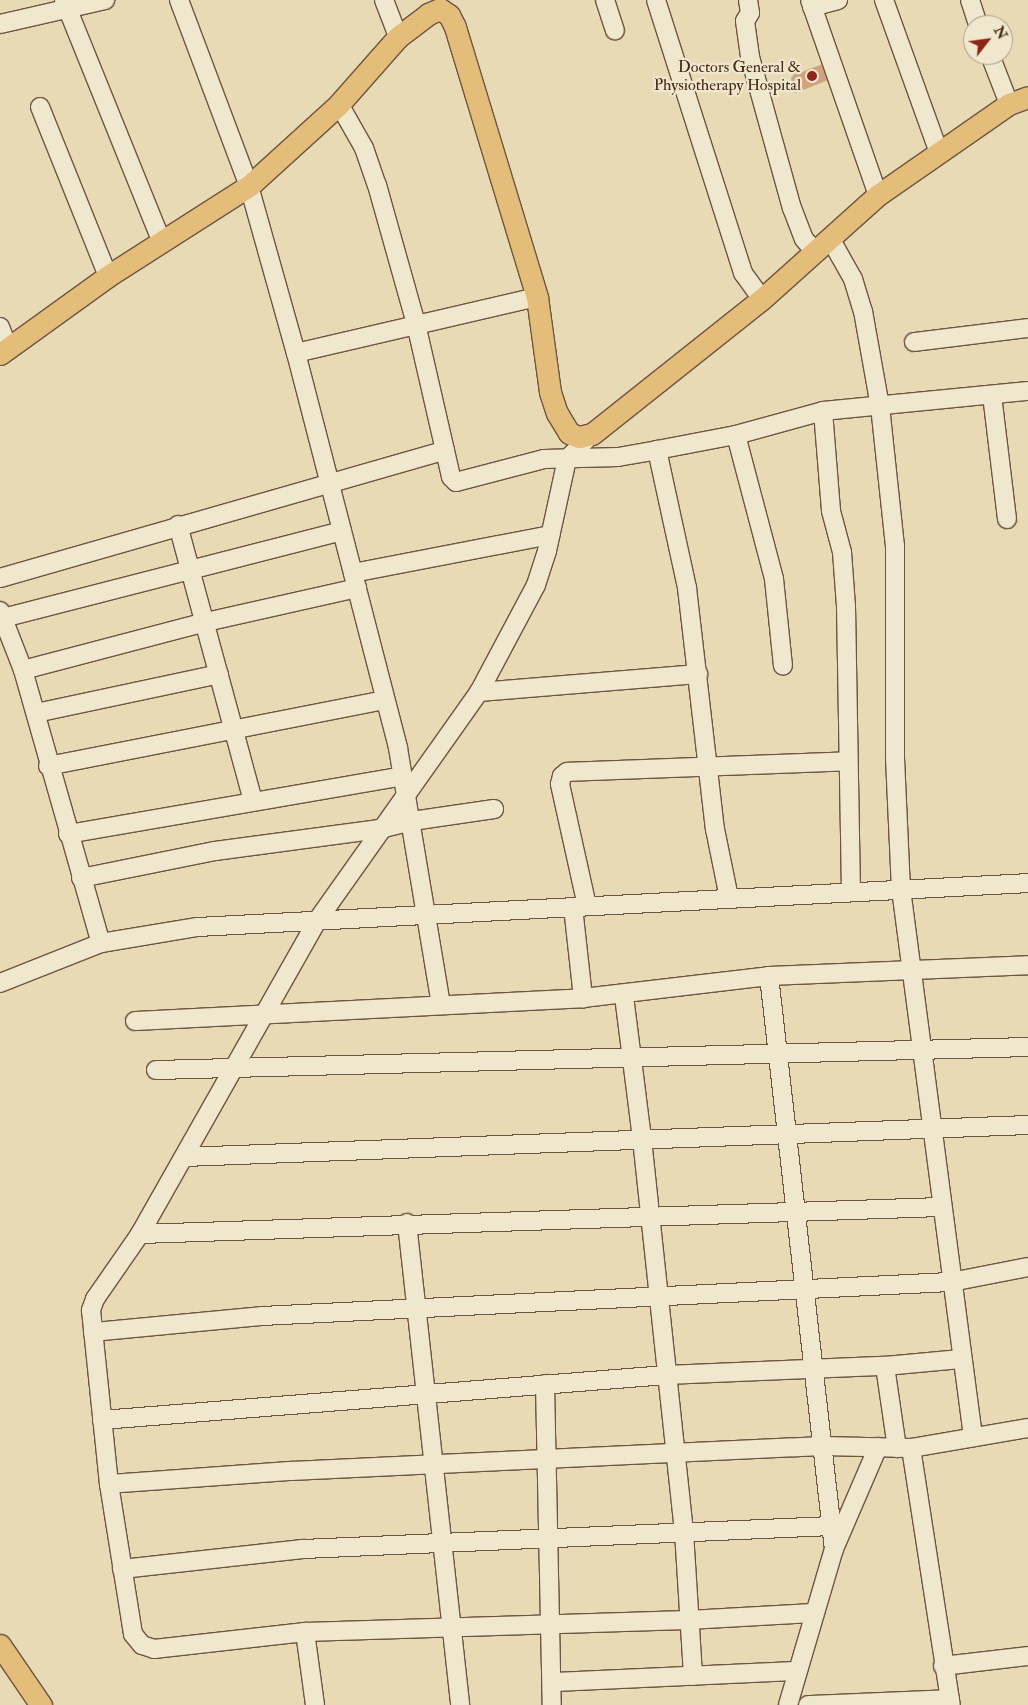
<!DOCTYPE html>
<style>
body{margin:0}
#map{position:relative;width:1028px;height:1705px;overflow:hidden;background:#e7dab4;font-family:"IM FELL Double Pica",serif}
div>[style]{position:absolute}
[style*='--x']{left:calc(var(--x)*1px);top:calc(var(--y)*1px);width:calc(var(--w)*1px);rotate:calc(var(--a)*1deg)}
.shadow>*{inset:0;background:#0003}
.building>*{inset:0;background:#d2a27f;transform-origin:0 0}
.roads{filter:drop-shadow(1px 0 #6e5540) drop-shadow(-1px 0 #6e5540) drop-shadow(0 1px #6e5540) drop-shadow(0 -1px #6e5540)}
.minor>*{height:18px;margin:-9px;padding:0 9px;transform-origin:9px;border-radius:9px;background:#efe7ce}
.major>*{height:21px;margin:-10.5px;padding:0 10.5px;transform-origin:10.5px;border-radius:10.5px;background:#e4bd7a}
.dots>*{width:14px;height:14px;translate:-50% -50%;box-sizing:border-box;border:2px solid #efe7ce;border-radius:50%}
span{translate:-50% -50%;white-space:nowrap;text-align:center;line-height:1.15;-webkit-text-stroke:4.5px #efe7ce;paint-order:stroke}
.poi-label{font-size:16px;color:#462919}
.right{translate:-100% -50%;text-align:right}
.north{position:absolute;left:963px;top:15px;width:50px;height:50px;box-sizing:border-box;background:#efe7ce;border:1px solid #ab9b86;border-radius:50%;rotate:60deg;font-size:14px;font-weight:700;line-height:20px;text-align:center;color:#462919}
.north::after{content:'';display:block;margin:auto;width:18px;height:22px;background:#8f2418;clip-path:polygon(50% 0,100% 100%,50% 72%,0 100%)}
</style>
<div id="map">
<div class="shadow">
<i style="clip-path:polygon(795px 73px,832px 78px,795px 93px,791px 78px)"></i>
</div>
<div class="building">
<i style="left:828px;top:62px;width:17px;height:35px;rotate:69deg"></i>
</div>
<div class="roads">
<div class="minor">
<i style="--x:64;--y:0;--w:259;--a:68"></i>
<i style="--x:179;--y:0;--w:199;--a:69.4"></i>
<i style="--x:249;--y:186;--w:173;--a:74.3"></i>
<i style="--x:296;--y:353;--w:408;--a:75.5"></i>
<i style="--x:398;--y:748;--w:260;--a:80.5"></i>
<i style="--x:384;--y:0;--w:40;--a:69"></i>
<i style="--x:605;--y:0;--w:32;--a:72"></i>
<i style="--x:656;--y:0;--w:287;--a:72.3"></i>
<i style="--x:743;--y:273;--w:32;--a:54"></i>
<i style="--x:748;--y:0;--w:13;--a:81"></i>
<i style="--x:750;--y:13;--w:9;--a:122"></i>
<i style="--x:745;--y:21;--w:36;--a:82"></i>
<i style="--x:750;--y:57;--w:157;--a:74.5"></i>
<i style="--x:792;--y:208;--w:33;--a:69"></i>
<i style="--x:804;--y:239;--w:18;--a:49"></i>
<i style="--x:810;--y:0;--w:207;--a:70.8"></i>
<i style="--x:884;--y:0;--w:163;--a:70.2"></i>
<i style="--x:970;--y:0;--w:26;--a:72"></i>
<i style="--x:812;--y:7;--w:27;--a:-15"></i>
<i style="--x:0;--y:24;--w:108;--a:-12.9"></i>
<i style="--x:990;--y:55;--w:53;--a:68.8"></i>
<i style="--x:339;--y:104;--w:51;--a:60.4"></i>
<i style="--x:364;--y:148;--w:39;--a:71"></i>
<i style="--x:377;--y:185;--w:144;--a:74.3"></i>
<i style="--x:416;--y:324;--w:157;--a:77.1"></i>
<i style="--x:451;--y:477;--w:7;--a:45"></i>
<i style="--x:456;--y:482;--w:91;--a:-14.6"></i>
<i style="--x:544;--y:459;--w:74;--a:-1.5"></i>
<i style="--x:618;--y:457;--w:40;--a:-10"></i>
<i style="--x:657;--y:450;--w:80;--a:-10.8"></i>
<i style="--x:736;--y:435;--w:90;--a:-15.4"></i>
<i style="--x:823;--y:411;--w:206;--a:-5.6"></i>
<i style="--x:40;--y:107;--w:182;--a:68.1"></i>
<i style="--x:831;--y:240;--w:45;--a:60.6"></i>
<i style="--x:853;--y:279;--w:34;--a:73"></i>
<i style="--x:863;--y:311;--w:97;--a:79.9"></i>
<i style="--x:880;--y:406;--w:141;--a:83.9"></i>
<i style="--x:895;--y:546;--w:212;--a:90"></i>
<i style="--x:895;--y:758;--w:131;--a:87.4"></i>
<i style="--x:901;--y:889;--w:553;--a:82.51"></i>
<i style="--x:0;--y:327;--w:22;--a:69"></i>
<i style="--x:914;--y:342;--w:115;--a:-7"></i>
<i style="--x:296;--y:353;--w:247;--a:-13.1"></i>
<i style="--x:992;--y:395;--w:125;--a:83.1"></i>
<i style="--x:823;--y:411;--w:100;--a:85.4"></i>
<i style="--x:831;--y:511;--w:42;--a:75"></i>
<i style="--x:842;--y:552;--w:54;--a:85.8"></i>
<i style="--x:846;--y:606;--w:284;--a:89"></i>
<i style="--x:592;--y:434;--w:35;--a:135"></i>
<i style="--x:567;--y:459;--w:94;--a:102.3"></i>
<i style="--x:547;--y:551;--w:36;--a:108"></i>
<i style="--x:536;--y:585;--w:121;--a:118"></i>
<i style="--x:479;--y:692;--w:281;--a:125.3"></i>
<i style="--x:317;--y:921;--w:360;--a:119.5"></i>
<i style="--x:140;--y:1234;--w:79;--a:124.7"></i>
<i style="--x:95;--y:1299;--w:12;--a:110"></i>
<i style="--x:91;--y:1310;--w:175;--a:84.1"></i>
<i style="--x:109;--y:1484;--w:152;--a:80.9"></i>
<i style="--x:133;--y:1634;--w:14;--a:51"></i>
<i style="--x:142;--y:1645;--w:13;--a:18"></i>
<i style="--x:154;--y:1649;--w:152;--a:-6.4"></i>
<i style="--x:305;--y:1632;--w:383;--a:-1.8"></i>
<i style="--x:688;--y:1620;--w:125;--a:-3.2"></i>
<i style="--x:736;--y:435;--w:149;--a:75.2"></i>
<i style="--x:774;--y:579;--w:87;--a:84.1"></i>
<i style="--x:657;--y:450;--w:141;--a:77.7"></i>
<i style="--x:687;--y:588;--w:243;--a:83.4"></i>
<i style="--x:715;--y:829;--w:70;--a:78.5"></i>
<i style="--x:178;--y:525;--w:286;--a:74.8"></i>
<i style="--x:353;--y:573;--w:201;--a:-10.9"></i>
<i style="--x:0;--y:578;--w:463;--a:-16"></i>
<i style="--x:0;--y:611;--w:63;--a:68.7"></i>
<i style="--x:23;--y:670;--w:284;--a:74.1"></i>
<i style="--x:101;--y:943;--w:98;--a:-9.4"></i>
<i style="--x:198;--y:927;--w:831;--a:-3.03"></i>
<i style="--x:3;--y:618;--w:350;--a:-14.4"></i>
<i style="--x:23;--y:670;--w:189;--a:-14.7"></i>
<i style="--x:206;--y:622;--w:155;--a:-12.7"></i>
<i style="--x:479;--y:692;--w:220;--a:-4.7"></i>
<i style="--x:36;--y:713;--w:187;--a:-12"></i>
<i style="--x:48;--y:766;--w:343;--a:-11.1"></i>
<i style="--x:68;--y:834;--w:340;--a:-9.8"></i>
<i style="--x:81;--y:878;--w:137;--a:-11.4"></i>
<i style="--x:215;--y:851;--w:166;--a:-7.6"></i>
<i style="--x:380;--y:829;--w:33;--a:-14"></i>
<i style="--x:412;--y:821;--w:83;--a:-8.3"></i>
<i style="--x:587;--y:906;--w:125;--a:-102.5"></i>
<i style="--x:560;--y:784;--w:8;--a:-76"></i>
<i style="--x:562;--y:776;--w:6;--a:-39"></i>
<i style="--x:567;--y:772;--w:280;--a:-2.2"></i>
<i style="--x:573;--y:907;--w:92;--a:83.7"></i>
<i style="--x:769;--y:976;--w:577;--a:83.53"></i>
<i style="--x:0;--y:983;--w:109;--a:-21.6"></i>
<i style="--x:624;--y:996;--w:144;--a:82.8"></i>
<i style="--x:642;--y:1139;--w:395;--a:83.9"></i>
<i style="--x:684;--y:1532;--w:144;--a:86.4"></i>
<i style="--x:135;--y:1021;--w:449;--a:-2.9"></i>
<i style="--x:583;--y:998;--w:187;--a:-6.7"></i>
<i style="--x:769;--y:976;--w:259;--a:-2.4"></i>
<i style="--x:156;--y:1070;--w:872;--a:-1.51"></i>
<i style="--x:184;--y:1157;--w:845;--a:-2.17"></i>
<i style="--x:407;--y:1223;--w:485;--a:83.7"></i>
<i style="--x:140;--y:1234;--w:801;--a:-1.93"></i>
<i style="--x:93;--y:1332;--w:170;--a:-5.4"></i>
<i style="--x:262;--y:1316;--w:690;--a:-2.83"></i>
<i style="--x:951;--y:1282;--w:78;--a:-11"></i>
<i style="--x:885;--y:1366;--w:83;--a:81.7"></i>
<i style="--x:545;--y:1384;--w:321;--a:88.8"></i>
<i style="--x:102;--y:1420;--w:566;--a:-4.56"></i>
<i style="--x:666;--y:1375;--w:219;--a:-2.4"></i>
<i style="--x:885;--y:1366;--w:76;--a:-5.3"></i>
<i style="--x:911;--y:1448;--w:260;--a:81.2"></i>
<i style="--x:109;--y:1484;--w:182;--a:-4.1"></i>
<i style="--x:291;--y:1471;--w:532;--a:-2.7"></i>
<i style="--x:822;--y:1446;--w:89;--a:1.3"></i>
<i style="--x:911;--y:1448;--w:119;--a:-9.7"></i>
<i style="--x:122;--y:1569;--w:182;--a:-6.3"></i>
<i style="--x:303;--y:1549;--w:529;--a:-2.49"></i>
<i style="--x:305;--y:1632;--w:74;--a:82.2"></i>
<i style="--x:943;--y:1666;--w:86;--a:-6.7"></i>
<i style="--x:553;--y:1682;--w:244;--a:-2.6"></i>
<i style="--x:788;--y:1705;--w:163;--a:-73.6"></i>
<i style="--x:834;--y:1549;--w:111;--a:-66.7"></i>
<i style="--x:808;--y:1705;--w:142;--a:-2.4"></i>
</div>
<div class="major">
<i style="--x:0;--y:354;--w:133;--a:-35.8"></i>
<i style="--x:108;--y:276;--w:167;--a:-32.6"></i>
<i style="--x:249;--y:186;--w:122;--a:-42.3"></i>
<i style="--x:339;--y:104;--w:89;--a:-48.6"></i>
<i style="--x:398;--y:37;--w:38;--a:-37"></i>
<i style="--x:428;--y:14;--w:13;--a:-23"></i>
<i style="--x:440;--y:9;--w:11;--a:34"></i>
<i style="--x:449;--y:15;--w:13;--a:63"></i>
<i style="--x:455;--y:27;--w:282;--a:73.1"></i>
<i style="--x:537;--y:297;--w:96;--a:82.2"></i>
<i style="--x:550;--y:392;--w:22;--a:72"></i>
<i style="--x:557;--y:413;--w:23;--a:59"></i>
<i style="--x:569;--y:433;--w:11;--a:22"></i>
<i style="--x:579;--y:437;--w:13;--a:-13"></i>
<i style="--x:592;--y:434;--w:217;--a:-38.5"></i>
<i style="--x:762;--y:299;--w:156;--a:-41.9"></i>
<i style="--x:878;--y:195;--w:160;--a:-34.8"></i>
<i style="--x:1009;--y:104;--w:20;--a:-20"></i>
<i style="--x:0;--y:1645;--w:73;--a:55.7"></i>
</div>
</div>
<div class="dots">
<i style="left:812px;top:76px;background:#8f2418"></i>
</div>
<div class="poi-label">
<span class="right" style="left:801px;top:76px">Doctors General &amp;<br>Physiotherapy Hospital</span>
</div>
<div class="north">N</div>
</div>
